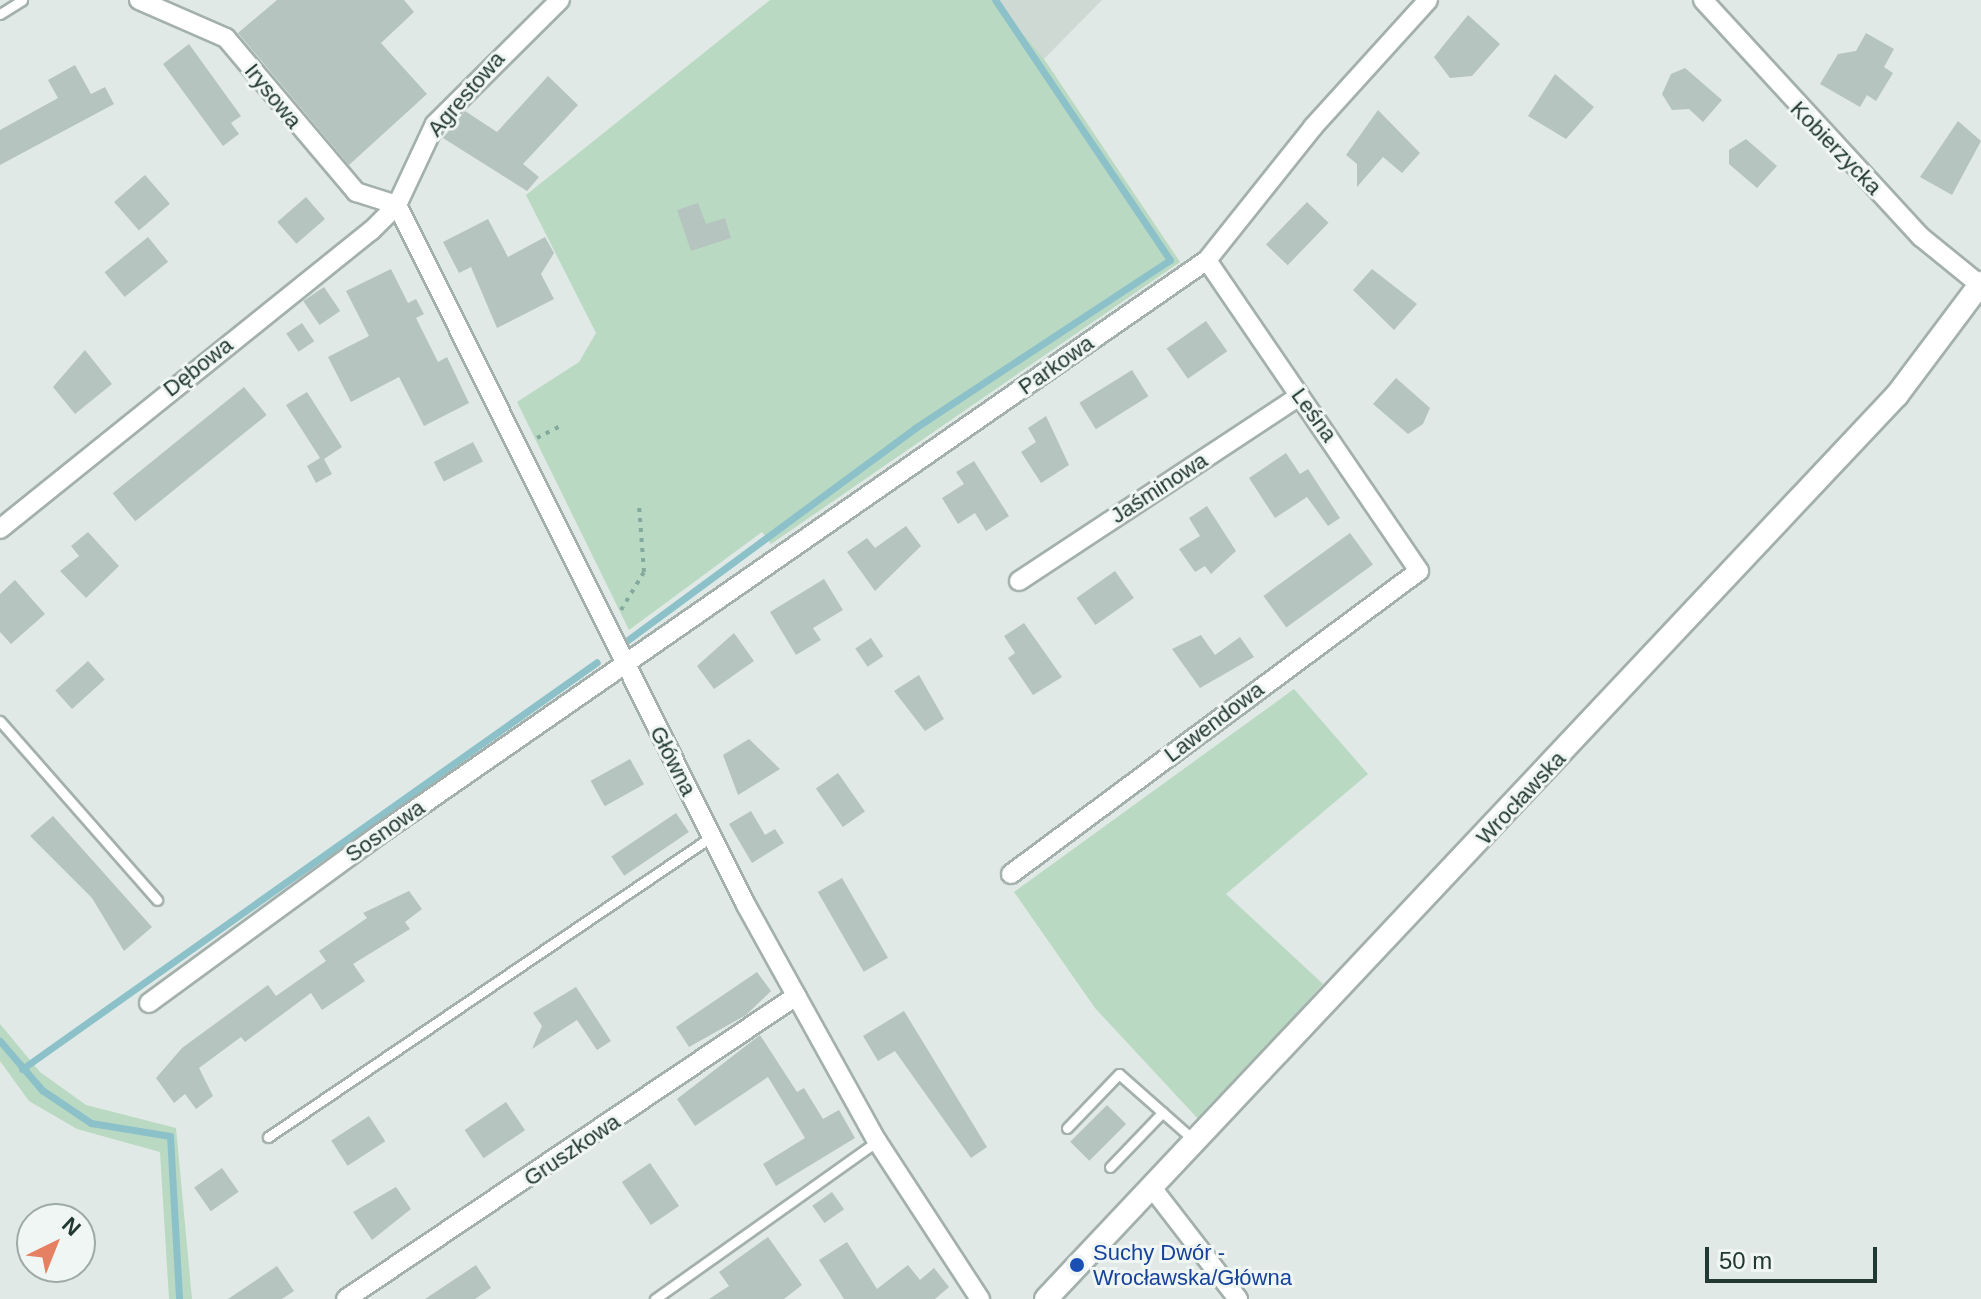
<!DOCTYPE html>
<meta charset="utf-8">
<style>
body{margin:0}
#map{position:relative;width:1981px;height:1299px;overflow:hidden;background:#e0e9e5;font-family:Helvetica,sans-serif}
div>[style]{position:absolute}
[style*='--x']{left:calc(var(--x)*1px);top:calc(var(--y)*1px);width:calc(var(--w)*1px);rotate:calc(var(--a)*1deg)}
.built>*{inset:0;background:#ced9d4}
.green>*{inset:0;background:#bad9c2}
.stream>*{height:7px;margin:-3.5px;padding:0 3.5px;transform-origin:3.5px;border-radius:3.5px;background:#8cc1ca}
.building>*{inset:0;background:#b5c4be;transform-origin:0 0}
.path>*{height:4px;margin-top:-2px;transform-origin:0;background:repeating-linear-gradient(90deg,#83aa9d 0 4px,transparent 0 10px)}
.roads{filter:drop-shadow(2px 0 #a3b0ac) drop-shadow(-2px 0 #a3b0ac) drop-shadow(0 2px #a3b0ac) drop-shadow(0 -2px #a3b0ac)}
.service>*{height:9px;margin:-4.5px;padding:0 4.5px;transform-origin:4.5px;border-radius:4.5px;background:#fff}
.minor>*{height:18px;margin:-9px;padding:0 9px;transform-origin:9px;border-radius:9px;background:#fff}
.tertiary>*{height:22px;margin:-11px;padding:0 11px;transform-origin:11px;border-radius:11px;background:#fff}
.dots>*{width:22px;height:22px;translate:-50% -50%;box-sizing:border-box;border:4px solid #f0f6f3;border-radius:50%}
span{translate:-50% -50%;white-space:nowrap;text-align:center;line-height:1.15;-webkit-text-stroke:6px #f0f6f3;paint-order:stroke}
.street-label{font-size:22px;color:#223832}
.transit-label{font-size:22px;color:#164399}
.left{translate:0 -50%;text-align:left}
.north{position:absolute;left:16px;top:1203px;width:80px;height:80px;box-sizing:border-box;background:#f0f6f3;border:2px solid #9eaaa6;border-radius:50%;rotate:43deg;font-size:22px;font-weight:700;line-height:32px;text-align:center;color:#223832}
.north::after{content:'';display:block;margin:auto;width:28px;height:36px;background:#e58062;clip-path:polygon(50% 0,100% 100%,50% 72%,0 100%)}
.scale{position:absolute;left:1705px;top:1247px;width:172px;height:36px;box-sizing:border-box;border:4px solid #223832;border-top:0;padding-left:10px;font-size:24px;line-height:28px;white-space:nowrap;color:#223832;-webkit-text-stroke:6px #f0f6f3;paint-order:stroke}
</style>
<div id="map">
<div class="built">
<i style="clip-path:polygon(995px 0,1102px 0,1044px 59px)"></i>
</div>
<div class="green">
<i style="clip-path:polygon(770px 0,995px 0,1044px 59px,1180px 262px,771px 544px,762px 532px,629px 630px,517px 402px,579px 362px,596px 333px,526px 195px)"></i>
<i style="clip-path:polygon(1294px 689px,1368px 774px,1226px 894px,1323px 984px,1200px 1121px,1095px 1008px,1014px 892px)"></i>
<i style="clip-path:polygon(0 1024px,40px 1072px,86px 1105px,176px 1128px,192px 1299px,169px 1299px,160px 1152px,77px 1129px,29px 1101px,0 1061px)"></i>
</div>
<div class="stream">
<i style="--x:625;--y:642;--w:360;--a:-36.4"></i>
<i style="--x:915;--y:428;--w:305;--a:-33.4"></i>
<i style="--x:1170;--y:260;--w:313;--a:-123.9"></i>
<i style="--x:0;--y:1041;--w:65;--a:49.4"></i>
<i style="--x:42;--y:1090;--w:59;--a:34"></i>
<i style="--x:91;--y:1123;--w:80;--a:9.3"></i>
<i style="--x:170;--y:1136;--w:163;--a:86.8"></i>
<i style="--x:22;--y:1069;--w:704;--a:-35.29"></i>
</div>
<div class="building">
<i style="clip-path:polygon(277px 0,404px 0,414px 12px,381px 43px,427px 94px,349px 165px,238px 33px)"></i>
<i style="clip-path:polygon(1468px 15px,1500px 44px,1472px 76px,1450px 78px,1434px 57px)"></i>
<i style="clip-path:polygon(1866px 33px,1894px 49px,1884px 67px,1893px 73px,1876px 101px,1867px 95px,1860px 107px,1820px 84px,1838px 54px,1856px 51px)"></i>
<i style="clip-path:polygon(189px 44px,241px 116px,231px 123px,239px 134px,223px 146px,163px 64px)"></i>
<i style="clip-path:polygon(75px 65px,91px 94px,105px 87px,114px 104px,0 165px,0 130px,58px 98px,48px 80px)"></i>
<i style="clip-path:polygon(1685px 68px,1722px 100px,1703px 122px,1689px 109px,1672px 110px,1662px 94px,1671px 74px)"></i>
<i style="clip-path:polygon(1555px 74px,1594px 107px,1566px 139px,1528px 116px)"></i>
<i style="clip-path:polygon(548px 76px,578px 105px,523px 164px,539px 177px,527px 191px,443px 138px,465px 111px,497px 132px)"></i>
<i style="clip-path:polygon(1378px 110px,1420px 153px,1402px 173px,1383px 157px,1357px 187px,1357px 164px,1346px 155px)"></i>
<i style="clip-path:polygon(1958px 121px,1981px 141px,1952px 195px,1920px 177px)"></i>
<i style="clip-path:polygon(1746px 139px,1777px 166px,1757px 188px,1729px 164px,1729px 150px)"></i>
<i style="left:145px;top:175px;width:38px;height:41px;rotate:49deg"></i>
<i style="left:306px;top:197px;width:29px;height:38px;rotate:49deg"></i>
<i style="left:1307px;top:202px;width:30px;height:59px;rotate:44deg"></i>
<i style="clip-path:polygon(698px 203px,706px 224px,725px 218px,731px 238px,691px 251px,677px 210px)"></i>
<i style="clip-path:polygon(488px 219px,508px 257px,545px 237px,554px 253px,541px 274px,554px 299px,497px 328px,471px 267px,459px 273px,443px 242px)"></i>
<i style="left:148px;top:237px;width:32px;height:56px;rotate:51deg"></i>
<i style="clip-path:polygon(391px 269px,408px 303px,416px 299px,424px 314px,416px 318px,438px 362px,447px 357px,469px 403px,424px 426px,399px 377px,351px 402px,328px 357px,369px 336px,346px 291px)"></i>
<i style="clip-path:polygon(1372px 269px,1417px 304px,1394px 330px,1353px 290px)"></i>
<i style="left:324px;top:287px;width:29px;height:25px;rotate:56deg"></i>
<i style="left:1206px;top:321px;width:37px;height:48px;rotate:55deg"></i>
<i style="left:302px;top:323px;width:22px;height:19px;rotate:56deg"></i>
<i style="clip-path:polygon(85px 350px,112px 384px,75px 414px,53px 387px)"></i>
<i style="left:1132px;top:370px;width:31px;height:62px;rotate:58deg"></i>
<i style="clip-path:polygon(1396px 378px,1430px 408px,1423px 424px,1408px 434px,1373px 404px)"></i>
<i style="left:244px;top:387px;width:36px;height:169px;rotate:51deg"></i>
<i style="clip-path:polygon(307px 392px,342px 447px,324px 459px,332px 474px,316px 483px,307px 466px,320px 458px,286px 405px)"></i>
<i style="clip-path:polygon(1046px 416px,1069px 465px,1041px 483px,1021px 452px,1036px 442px,1028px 428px)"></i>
<i style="left:473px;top:442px;width:22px;height:44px;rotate:63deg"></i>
<i style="clip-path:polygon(1286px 453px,1300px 474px,1308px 469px,1340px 518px,1328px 526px,1307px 497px,1275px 518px,1249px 478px)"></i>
<i style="clip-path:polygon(974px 461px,1009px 516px,986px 531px,975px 513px,958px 524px,942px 498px,964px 484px,956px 472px)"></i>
<i style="clip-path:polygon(1207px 506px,1236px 551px,1211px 574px,1205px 566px,1195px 572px,1179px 549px,1200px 536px,1189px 518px)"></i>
<i style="clip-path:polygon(906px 526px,921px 546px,875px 591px,847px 552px,867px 538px,875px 548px)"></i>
<i style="clip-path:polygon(88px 532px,119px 566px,86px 598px,60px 571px,79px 556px,71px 546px)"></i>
<i style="left:1350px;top:533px;width:39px;height:107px;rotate:54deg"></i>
<i style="left:1115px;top:571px;width:33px;height:47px;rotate:55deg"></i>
<i style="clip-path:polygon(824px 579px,843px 610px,813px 628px,821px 640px,796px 655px,770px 612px)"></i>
<i style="clip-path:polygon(15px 580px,45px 614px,11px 644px,0 632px,0 594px)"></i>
<i style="clip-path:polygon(1024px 623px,1062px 677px,1033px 695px,1008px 658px,1015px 653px,1004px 636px)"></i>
<i style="clip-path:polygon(734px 633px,754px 661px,714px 689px,697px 666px)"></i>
<i style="clip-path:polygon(1201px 635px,1215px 655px,1240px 637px,1254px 657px,1200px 688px,1172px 649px)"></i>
<i style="left:871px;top:638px;width:22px;height:19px;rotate:56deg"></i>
<i style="left:88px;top:661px;width:25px;height:44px;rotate:48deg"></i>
<i style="clip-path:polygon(919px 675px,944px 719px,925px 731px,894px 691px)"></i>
<i style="clip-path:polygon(749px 739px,780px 769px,738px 795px,723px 755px)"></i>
<i style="left:630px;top:759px;width:29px;height:45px;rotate:61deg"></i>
<i style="left:838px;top:773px;width:47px;height:27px;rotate:55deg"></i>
<i style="clip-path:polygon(751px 811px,765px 835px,775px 829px,784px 843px,752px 863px,729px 824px)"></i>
<i style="left:676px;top:813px;width:23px;height:78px;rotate:56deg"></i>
<i style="clip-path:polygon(53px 816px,152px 927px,124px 951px,92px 898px,30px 836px)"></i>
<i style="left:842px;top:878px;width:92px;height:28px;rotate:60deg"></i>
<i style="clip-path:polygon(409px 891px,422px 909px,405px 922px,410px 929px,353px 964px,365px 981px,322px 1010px,311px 993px,245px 1042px,241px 1037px,199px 1068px,213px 1096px,196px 1109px,185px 1094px,174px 1103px,156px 1078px,182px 1048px,268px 985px,276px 996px,326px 961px,319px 951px,367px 918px,363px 913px)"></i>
<i style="clip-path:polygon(757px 972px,771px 991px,746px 1015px,689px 1047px,676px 1027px)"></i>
<i style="clip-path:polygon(576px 987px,611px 1041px,597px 1050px,577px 1020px,532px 1049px,542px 1026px,533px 1013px)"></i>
<i style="clip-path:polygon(904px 1011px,987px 1147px,971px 1158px,895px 1051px,878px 1061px,863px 1036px)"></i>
<i style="clip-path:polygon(760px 1035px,797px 1092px,804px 1088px,823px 1119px,839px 1110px,855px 1138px,776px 1186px,763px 1164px,805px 1138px,768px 1077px,695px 1126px,677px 1099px)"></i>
<i style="left:506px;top:1102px;width:34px;height:50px;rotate:56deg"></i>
<i style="left:1107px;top:1105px;width:27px;height:52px;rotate:45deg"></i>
<i style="left:369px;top:1116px;width:30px;height:45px;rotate:57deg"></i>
<i style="left:650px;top:1163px;width:52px;height:34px;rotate:56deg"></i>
<i style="left:222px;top:1168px;width:29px;height:34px;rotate:55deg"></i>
<i style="clip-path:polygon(396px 1187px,411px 1209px,372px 1240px,353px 1212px)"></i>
<i style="left:832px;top:1192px;width:21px;height:24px;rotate:55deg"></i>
<i style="clip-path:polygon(768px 1237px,802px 1285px,784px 1299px,709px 1299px,729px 1286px,719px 1272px)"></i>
<i style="clip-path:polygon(847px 1242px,877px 1289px,908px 1265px,920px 1280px,934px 1268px,949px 1287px,935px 1299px,844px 1299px,819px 1260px)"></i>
<i style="clip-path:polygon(476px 1265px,491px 1288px,475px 1299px,425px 1299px)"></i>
<i style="clip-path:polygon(277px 1266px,294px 1291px,282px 1299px,228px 1299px)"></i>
</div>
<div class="path">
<i style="--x:537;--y:438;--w:25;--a:-27"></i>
<i style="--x:621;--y:610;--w:44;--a:-58.8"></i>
<i style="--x:644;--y:572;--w:67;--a:-94.3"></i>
</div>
<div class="roads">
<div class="service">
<i style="--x:0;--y:14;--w:26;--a:-32"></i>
<i style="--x:0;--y:721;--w:238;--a:48.7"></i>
<i style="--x:1067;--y:1128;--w:75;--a:-46.1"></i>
<i style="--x:1119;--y:1074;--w:101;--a:41.4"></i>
<i style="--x:268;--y:1137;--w:535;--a:-34.11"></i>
<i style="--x:1110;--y:1167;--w:76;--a:-46.1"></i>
<i style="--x:655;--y:1299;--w:272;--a:-35.4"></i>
</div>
<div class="minor">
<i style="--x:139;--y:0;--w:95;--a:23.6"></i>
<i style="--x:226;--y:38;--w:202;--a:49.8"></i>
<i style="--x:356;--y:192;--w:43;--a:17.6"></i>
<i style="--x:1703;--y:0;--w:322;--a:47.4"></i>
<i style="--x:1921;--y:237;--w:76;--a:39.1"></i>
<i style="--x:397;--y:205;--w:782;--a:63.5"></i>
<i style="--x:746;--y:905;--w:270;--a:61"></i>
<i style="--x:877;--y:1141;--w:189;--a:56.9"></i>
<i style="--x:0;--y:529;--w:476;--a:-38.8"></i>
<i style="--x:371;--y:231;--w:37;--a:-45"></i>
<i style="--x:397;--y:205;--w:89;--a:-64.9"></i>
<i style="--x:435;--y:124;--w:176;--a:-44.8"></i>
<i style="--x:1019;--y:581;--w:336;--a:-33.4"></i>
<i style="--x:1011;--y:874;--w:508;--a:-36.6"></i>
<i style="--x:1419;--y:571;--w:376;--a:-124.3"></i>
<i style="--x:149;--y:1003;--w:286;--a:-36.2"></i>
<i style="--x:380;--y:834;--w:1007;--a:-34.76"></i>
<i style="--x:1207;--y:260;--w:170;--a:-51.4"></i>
<i style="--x:1313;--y:127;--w:171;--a:-47.8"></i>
<i style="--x:1153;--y:1189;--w:139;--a:52.3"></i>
<i style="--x:346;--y:1299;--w:543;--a:-33.95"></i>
</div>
<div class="tertiary">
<i style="--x:1046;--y:1299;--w:1242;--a:-46.73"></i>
<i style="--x:1897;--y:395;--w:140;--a:-53.1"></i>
</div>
</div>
<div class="dots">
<i style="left:1077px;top:1265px;background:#1a4fb4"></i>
</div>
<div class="street-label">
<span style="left:466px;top:94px;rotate:-49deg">Agrestowa</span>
<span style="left:273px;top:96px;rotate:51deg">Irysowa</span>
<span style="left:1836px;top:148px;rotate:46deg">Kobierzycka</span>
<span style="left:1056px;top:365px;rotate:-35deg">Parkowa</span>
<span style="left:198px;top:367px;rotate:-38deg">Dębowa</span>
<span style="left:1314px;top:415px;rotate:54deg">Leśna</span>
<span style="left:1159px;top:488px;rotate:-33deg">Jaśminowa</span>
<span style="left:1214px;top:722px;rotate:-37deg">Lawendowa</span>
<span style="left:673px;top:761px;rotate:63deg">Główna</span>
<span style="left:1521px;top:798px;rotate:-47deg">Wrocławska</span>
<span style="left:385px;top:831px;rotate:-35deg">Sosnowa</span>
<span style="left:572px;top:1150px;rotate:-34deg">Gruszkowa</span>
</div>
<div class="transit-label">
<span class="left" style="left:1093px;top:1265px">Suchy Dwór -<br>Wrocławska/Główna</span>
</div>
<div class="north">N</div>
<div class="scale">50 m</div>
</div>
